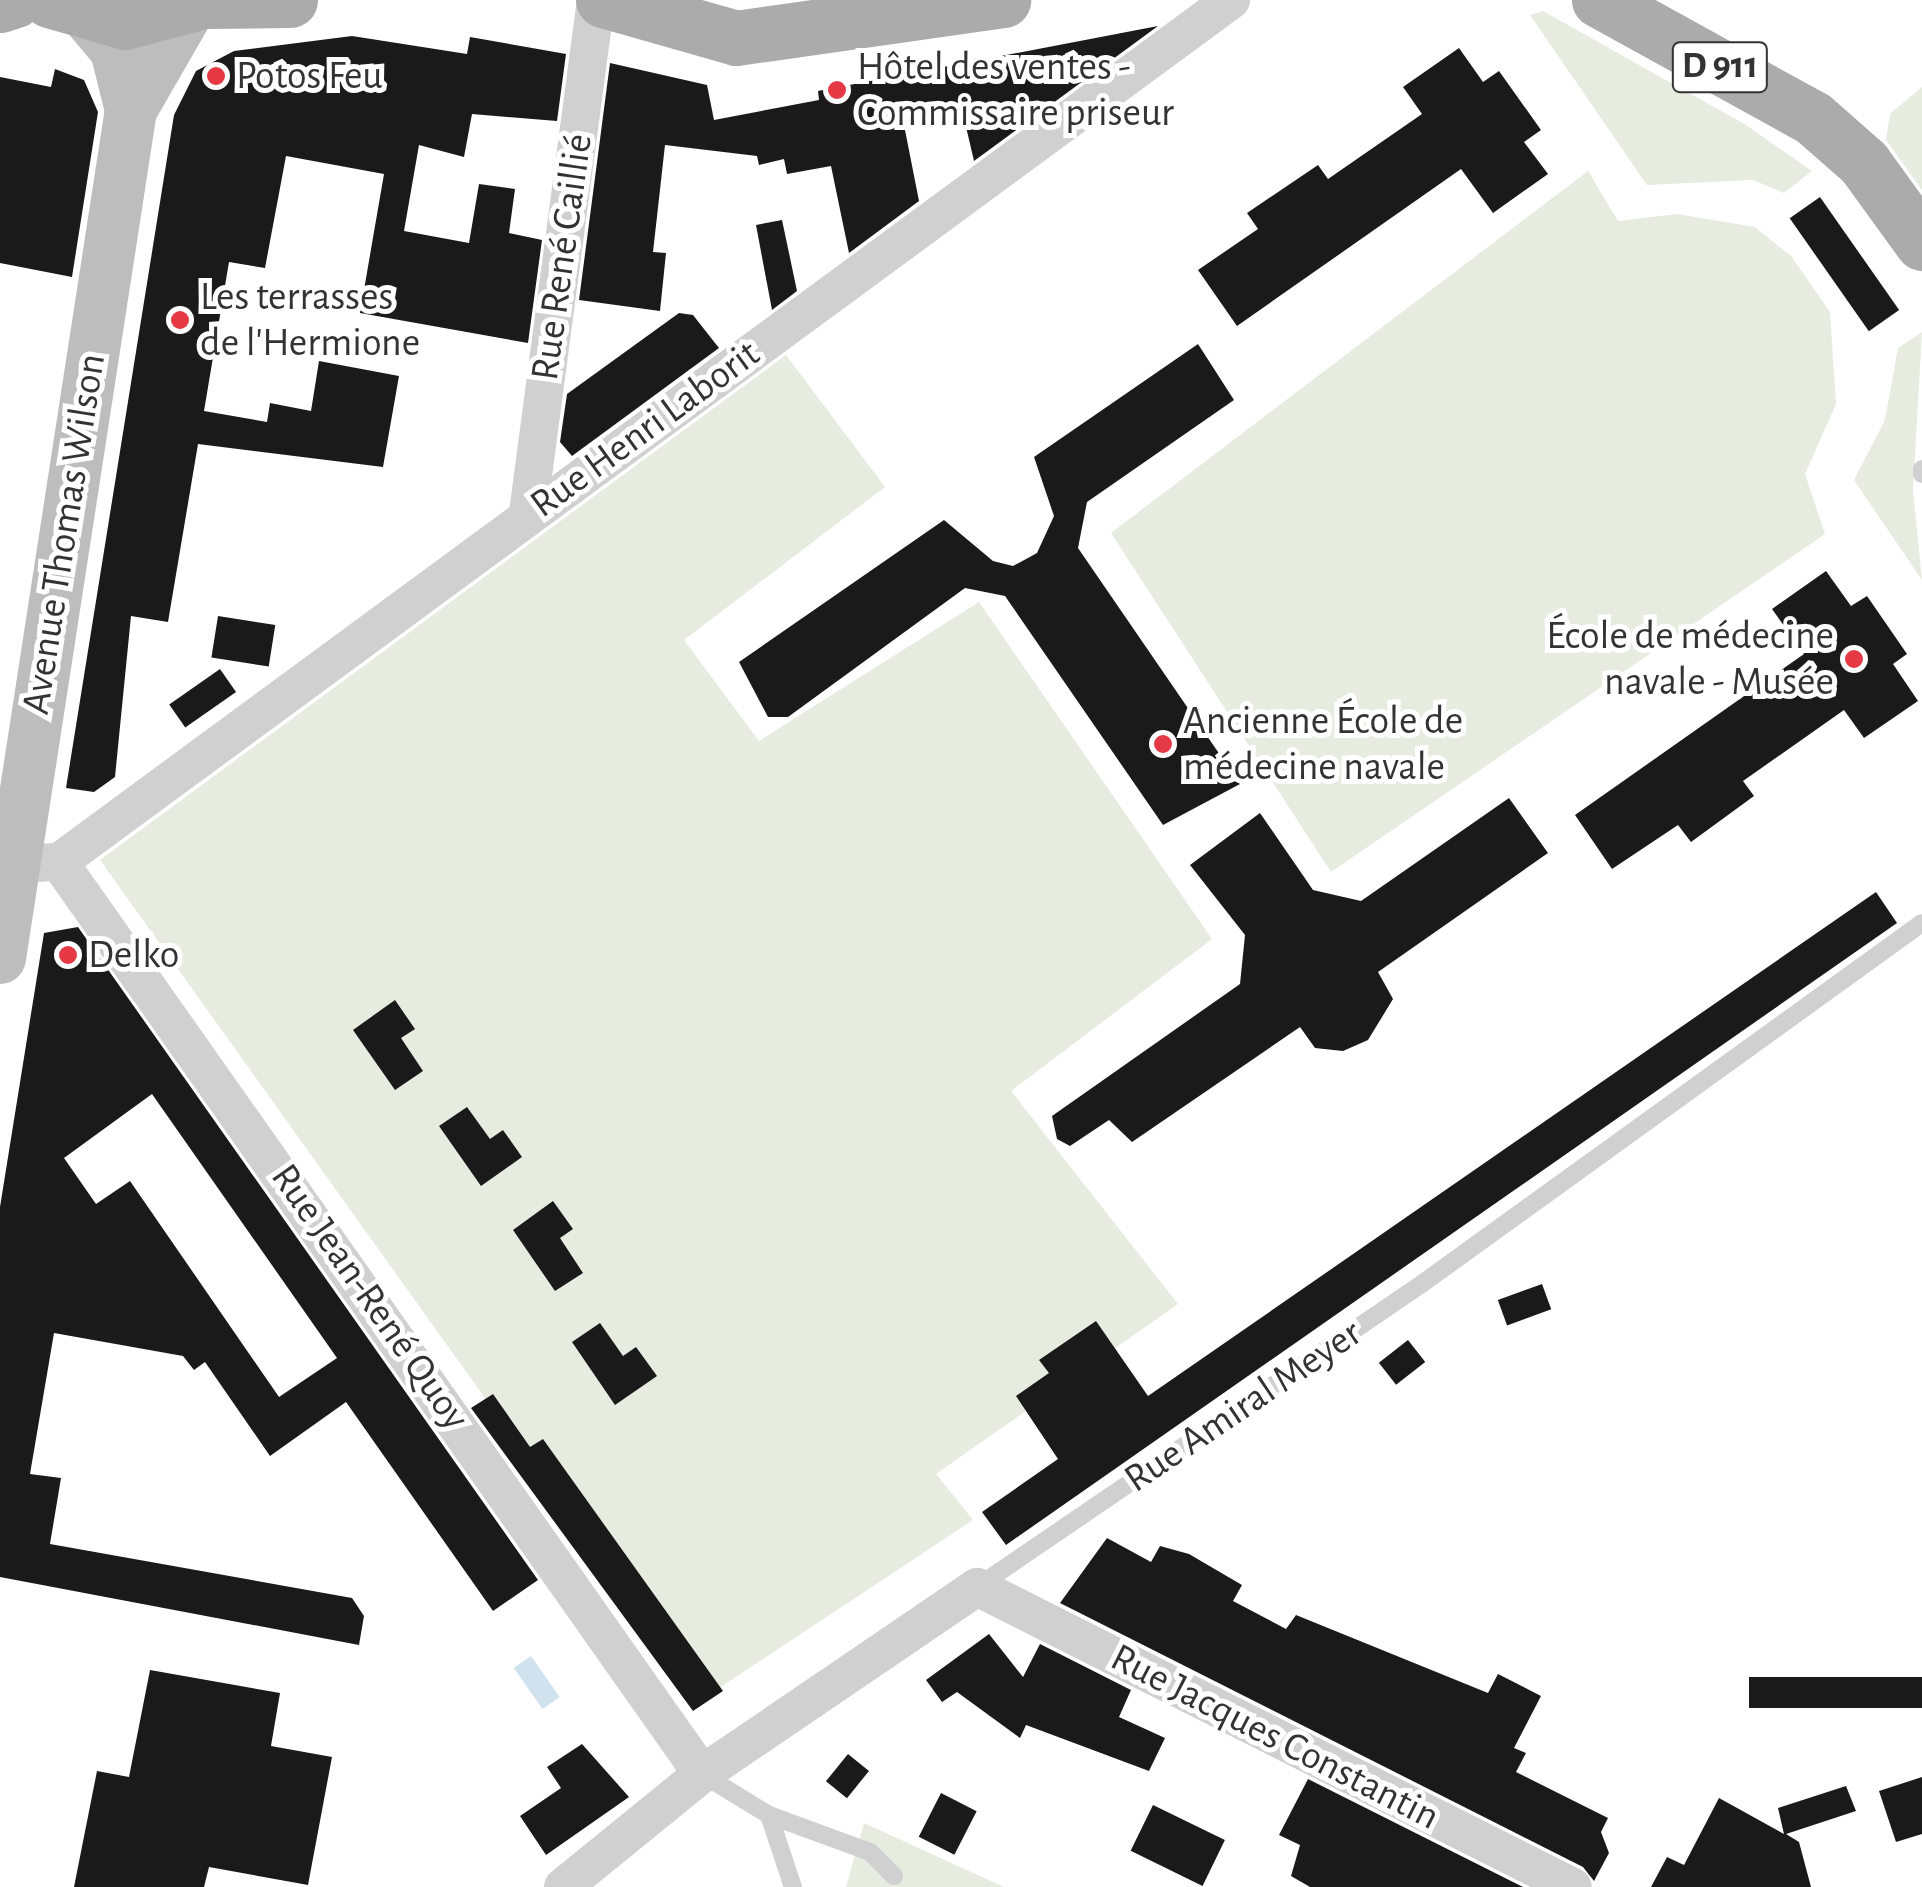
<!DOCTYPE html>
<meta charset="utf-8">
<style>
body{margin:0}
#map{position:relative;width:1922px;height:1887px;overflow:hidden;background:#fff;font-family:"Alegreya Sans",sans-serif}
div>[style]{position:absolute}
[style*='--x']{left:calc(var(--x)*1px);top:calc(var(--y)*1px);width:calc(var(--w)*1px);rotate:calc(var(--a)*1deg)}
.green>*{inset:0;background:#e6ecdf}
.water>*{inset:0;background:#cfe2ee;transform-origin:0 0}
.building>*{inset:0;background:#1a1a1a;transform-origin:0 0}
.lane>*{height:18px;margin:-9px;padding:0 9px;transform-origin:9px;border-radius:9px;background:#d0d0d0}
.street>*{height:38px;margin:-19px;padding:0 19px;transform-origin:19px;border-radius:19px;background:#d0d0d0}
.secondary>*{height:52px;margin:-26px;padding:0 26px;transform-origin:26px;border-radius:26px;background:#bdbdbd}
.primary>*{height:55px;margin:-27.5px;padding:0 27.5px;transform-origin:27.5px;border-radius:27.5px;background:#ababab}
.dots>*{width:28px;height:28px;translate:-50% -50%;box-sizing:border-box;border:5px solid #fff;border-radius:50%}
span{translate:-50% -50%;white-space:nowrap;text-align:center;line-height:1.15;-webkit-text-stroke:10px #fff;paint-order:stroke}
.shield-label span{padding:2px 8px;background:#fff;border:2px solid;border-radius:8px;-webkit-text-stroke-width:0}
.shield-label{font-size:38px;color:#333;font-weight:700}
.poi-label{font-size:40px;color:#333}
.left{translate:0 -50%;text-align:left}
.right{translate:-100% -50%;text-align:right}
.street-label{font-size:40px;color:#333}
</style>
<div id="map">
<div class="green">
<i style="clip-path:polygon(1543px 11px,1746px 125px,1812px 171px,1784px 193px,1753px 180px,1647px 185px,1530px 15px)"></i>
<i style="clip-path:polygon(1922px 87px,1922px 190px,1886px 140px,1890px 114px)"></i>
<i style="clip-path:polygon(1588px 171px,1618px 221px,1677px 214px,1755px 227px,1791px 256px,1830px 312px,1836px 404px,1805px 474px,1825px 534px,1331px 872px,1111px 533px)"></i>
<i style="clip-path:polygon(1922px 332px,1913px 491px,1922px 580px,1854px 480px,1885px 420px,1898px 348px)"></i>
<i style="clip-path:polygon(786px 355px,885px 487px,684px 640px,759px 741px,979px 602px,1212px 939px,1011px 1091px,1178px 1304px,936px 1474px,973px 1520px,701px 1700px,100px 860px)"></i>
<i style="clip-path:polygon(864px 1823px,1004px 1887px,846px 1887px)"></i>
</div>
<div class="water">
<i style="left:531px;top:1656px;width:50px;height:21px;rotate:55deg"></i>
</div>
<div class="building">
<i style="clip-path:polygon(1158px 26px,974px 161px,963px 114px,904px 125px,919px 201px,849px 253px,831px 166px,787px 174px,784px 159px,759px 165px,757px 156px,665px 145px,653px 252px,666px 253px,660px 311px,579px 300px,610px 63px,707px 85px,714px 120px,819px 100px,818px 91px)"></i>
<i style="clip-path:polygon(352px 36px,467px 54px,470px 37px,566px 54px,557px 121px,472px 114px,464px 157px,419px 145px,404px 231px,469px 243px,479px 184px,515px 189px,509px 233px,542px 240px,528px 343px,360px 313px,384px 174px,286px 156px,265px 268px,229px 262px,204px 411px,267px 422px,270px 403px,311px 411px,319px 361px,399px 376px,383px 467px,198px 444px,168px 622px,131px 616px,115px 777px,94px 792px,66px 788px,174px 115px,196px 71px,234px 51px)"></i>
<i style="clip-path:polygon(1459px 48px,1483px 82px,1499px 71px,1541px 130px,1524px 142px,1548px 174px,1493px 213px,1461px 169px,1237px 326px,1198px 270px,1258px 229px,1247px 213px,1318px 165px,1328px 179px,1422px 114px,1403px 87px)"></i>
<i style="clip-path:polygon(55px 69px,84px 80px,98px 112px,72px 277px,0 263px,0 77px,51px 87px)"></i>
<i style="left:1820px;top:197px;width:138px;height:37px;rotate:55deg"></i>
<i style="clip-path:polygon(782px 220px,797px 291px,772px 310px,756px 225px)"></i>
<i style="clip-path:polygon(679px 313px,693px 315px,719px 348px,572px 456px,560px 442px,567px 394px)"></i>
<i style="clip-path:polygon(1198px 344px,1234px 400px,1087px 502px,1078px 548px,1240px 784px,1163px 825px,1005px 596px,965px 588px,788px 717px,768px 717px,739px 662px,944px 520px,993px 561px,1013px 566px,1037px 553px,1054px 516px,1034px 457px)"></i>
<i style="clip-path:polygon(1826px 571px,1851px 606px,1867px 596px,1907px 654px,1893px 664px,1918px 701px,1864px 738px,1844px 710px,1743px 781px,1754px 796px,1691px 842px,1678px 825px,1612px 869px,1575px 815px,1804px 654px,1772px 609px)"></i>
<i style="left:218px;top:616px;width:58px;height:42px;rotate:9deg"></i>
<i style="left:220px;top:669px;width:28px;height:62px;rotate:55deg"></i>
<i style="clip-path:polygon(1509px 798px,1548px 853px,1378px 972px,1393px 999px,1368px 1040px,1343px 1051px,1315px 1048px,1300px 1027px,1132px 1142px,1109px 1120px,1070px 1146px,1057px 1139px,1052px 1116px,1240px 984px,1245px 935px,1190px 865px,1260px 813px,1313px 890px,1361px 901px)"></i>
<i style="clip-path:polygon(1876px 892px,1897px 923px,1006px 1545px,982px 1512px,1058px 1459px,1016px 1396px,1049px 1373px,1039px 1360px,1096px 1321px,1148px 1396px)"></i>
<i style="clip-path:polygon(evenodd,78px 927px,538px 1580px,493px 1611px,346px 1402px,270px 1456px,205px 1362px,194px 1370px,183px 1356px,54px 1333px,30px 1474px,61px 1478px,50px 1544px,352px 1598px,364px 1616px,359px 1645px,0 1577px,0 1207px,44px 933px,78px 927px,152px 1094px,337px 1358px,279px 1397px,130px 1181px,96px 1204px,64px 1158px,152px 1094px)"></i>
<i style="clip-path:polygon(395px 1000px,415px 1029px,401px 1038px,423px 1071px,395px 1090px,353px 1030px)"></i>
<i style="clip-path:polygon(467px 1107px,490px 1139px,503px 1130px,522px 1157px,481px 1186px,439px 1126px)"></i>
<i style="clip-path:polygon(553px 1201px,573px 1229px,560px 1238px,583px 1273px,555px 1291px,513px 1230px)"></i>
<i style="left:1542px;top:1284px;width:27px;height:47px;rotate:70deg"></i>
<i style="clip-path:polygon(600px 1323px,623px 1356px,636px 1347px,657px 1376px,615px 1405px,572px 1342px)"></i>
<i style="left:1408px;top:1340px;width:28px;height:37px;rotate:52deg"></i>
<i style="clip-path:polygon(493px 1394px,530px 1447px,543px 1439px,723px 1691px,693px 1711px,471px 1408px)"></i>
<i style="clip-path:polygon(1107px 1538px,1151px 1562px,1160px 1546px,1189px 1554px,1242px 1585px,1233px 1601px,1286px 1629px,1296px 1615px,1488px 1693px,1498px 1674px,1541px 1696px,1514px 1748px,1526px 1753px,1516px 1772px,1608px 1818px,1601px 1832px,1609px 1853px,1594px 1881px,1583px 1867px,1060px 1603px)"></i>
<i style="clip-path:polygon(989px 1634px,1023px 1677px,1040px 1644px,1131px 1690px,1119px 1717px,1165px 1738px,1149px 1771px,1026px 1725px,1020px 1738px,957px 1692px,942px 1702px,926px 1680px)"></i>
<i style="clip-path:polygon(150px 1670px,280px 1693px,271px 1746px,332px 1757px,308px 1885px,209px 1867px,204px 1887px,74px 1887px,97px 1771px,129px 1777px)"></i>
<i style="left:1922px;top:1677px;width:31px;height:173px;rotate:90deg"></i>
<i style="clip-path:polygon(582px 1744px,629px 1797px,546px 1855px,520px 1816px,561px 1788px,547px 1767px)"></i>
<i style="left:848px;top:1754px;width:27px;height:35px;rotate:39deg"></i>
<i style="clip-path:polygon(1922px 1777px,1922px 1834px,1896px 1842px,1879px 1791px)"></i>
<i style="clip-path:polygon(1308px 1779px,1523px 1887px,1310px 1887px,1291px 1876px,1300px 1845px,1279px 1835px)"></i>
<i style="clip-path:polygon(1846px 1786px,1856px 1811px,1786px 1834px,1799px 1842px,1811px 1887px,1651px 1887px,1667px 1857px,1684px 1865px,1719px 1798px,1784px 1834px,1778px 1808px)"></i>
<i style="left:941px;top:1793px;width:40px;height:49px;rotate:27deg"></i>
<i style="left:1153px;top:1805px;width:80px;height:51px;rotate:26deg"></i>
</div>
<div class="lane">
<i style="--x:1922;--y:469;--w:5;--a:90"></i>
<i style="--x:977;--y:1587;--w:540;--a:-34.28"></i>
<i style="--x:1423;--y:1283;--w:615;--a:-35.81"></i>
<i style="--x:702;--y:1774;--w:79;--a:31.5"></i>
<i style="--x:769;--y:1815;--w:76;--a:71.6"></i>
<i style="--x:769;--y:1815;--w:108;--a:20.1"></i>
<i style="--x:870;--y:1852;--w:34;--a:45"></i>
</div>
<div class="street">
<i style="--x:528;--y:513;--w:517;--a:-82.45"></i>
<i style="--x:59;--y:862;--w:1455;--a:-36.33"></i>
<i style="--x:37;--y:863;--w:22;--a:-3"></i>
<i style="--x:59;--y:862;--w:1116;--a:54.81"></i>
<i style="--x:563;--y:1887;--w:179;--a:-39.1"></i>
<i style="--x:702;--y:1774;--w:333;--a:-34.2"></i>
<i style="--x:977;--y:1587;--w:667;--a:26.72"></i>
</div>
<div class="secondary">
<i style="--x:90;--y:19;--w:40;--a:50"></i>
<i style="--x:116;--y:50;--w:62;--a:76"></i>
<i style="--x:0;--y:958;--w:858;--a:-81.22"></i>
<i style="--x:131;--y:110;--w:114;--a:-60.1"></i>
</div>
<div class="primary">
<i style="--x:49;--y:0;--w:79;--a:16.1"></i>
<i style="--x:125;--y:22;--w:86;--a:-14.8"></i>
<i style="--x:603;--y:0;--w:138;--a:15.9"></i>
<i style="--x:736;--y:38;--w:270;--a:-8.1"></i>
<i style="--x:1599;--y:0;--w:244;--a:28.9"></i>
<i style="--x:1813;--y:118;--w:68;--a:41.4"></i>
<i style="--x:1864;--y:163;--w:99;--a:54.1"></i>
<i style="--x:207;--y:1;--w:83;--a:-0.7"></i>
<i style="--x:0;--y:5;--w:16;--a:-18"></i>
</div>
<div class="dots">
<i style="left:216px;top:76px;background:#e63946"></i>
<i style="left:837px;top:90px;background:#e63946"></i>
<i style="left:180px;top:320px;background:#e63946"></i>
<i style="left:1854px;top:659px;background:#e63946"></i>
<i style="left:1163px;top:744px;background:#e63946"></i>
<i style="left:68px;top:955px;background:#e63946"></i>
</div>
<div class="shield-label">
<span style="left:1720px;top:67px">D 911</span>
</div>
<div class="poi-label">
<span class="left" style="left:857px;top:90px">Hôtel des ventes -<br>Commissaire priseur</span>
<span class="left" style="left:236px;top:76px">Potos Feu</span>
<span class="left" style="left:200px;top:320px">Les terrasses<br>de l'Hermione</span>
<span class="right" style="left:1834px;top:659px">École de médecine<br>navale - Musée</span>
<span class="left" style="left:1183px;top:744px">Ancienne École de<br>médecine navale</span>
<span class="left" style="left:88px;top:955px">Delko</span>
</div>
<div class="street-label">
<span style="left:562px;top:257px;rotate:-82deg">Rue René Caillié</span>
<span style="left:645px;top:429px;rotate:-36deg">Rue Henri Laborit</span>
<span style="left:64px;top:534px;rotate:-81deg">Avenue Thomas Wilson</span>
<span style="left:370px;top:1297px;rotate:55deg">Rue Jean-René Quoy</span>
<span style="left:1243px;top:1406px;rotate:-34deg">Rue Amiral Meyer</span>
<span style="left:1275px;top:1737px;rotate:27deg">Rue Jacques Constantin</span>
</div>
</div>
